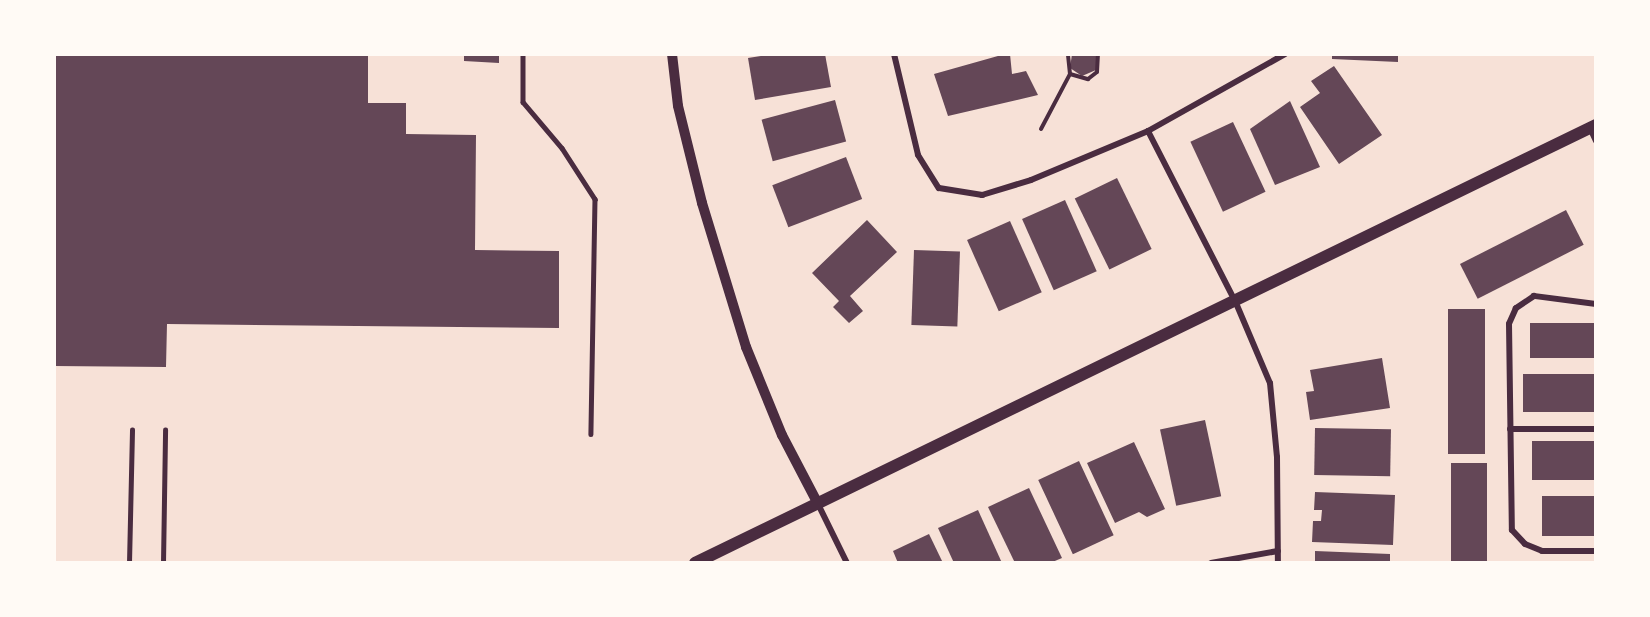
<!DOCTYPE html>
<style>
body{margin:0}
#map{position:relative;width:1650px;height:617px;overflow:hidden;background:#f7e1d7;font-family:Figtree,sans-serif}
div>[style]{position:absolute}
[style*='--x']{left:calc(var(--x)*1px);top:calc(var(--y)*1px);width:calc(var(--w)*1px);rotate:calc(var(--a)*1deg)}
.building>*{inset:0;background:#644757;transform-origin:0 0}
.path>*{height:4px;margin:-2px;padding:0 2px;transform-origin:2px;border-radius:2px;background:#4a2c40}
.service>*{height:4.5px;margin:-2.25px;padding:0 2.25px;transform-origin:2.25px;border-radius:2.25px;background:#4a2c40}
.minor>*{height:6px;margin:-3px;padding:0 3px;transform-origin:3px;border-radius:3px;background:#4a2c40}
.tertiary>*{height:10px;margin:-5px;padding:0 5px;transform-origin:5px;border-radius:5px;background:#4a2c40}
.secondary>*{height:12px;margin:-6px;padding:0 6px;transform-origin:6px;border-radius:6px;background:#4a2c40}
span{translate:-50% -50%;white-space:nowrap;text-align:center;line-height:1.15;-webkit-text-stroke:4.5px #fffaf5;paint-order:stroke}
.frame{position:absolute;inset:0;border:56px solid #fffaf5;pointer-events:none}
</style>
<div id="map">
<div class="building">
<i style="clip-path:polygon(54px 54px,368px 54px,368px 103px,406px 103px,406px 134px,476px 135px,475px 250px,559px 251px,559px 328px,167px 324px,166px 367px,54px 366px)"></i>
<i style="clip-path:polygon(464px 54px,499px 54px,499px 63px,464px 61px)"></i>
<i style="clip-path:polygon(773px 54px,825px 54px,831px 87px,755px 100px,748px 58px)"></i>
<i style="clip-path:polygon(1005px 54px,1010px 54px,1012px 74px,1026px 71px,1038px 95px,948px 116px,934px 74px)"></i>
<i style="clip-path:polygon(1072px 54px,1097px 54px,1096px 70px,1082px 76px,1070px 68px)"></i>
<i style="clip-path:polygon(1332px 54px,1398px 54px,1398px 62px,1332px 59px)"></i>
<i style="clip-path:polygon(1334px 66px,1382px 135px,1339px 164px,1300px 107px,1320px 93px,1311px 81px)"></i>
<i style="left:835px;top:100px;width:43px;height:76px;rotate:75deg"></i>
<i style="clip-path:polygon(1290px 101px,1320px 167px,1275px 185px,1250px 129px)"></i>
<i style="left:1233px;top:122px;width:77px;height:47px;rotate:65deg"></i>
<i style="left:846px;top:157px;width:45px;height:79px;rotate:69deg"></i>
<i style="left:1117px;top:178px;width:79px;height:47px;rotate:64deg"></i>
<i style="left:1065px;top:200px;width:78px;height:47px;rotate:66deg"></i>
<i style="left:1566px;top:210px;width:39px;height:119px;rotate:63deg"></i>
<i style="clip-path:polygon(867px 220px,897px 252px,850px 296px,863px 311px,849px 323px,833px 307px,839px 301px,812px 273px)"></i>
<i style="left:1010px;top:221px;width:78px;height:47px;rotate:66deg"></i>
<i style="left:914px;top:250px;width:46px;height:75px;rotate:2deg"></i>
<i style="left:1448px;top:309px;width:37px;height:145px"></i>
<i style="left:1530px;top:323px;width:66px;height:35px"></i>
<i style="clip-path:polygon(1382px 358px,1390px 408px,1310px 420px,1306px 392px,1314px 391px,1310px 370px)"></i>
<i style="left:1523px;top:374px;width:73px;height:38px"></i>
<i style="left:1205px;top:420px;width:78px;height:46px;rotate:78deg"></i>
<i style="left:1315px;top:428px;width:76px;height:47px;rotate:1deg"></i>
<i style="left:1532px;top:441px;width:64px;height:39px"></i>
<i style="clip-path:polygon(1134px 442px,1165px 509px,1147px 517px,1139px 512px,1115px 523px,1087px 463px)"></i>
<i style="left:1079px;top:461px;width:82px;height:45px;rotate:65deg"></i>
<i style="left:1451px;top:463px;width:36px;height:100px"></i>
<i style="clip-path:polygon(1029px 488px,1062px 558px,1050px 563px,1015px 563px,988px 507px)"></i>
<i style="clip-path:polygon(1315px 492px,1395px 495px,1393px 545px,1312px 542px,1313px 521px,1321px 521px,1322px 510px,1314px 510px)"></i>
<i style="left:1542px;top:496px;width:54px;height:40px"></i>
<i style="clip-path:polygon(978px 510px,1002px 563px,954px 563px,938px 528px)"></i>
<i style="clip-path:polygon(929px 534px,943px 563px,898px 563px,893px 551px)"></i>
<i style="clip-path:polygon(1315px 551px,1390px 554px,1390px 563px,1315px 563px)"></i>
</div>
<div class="path">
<i style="--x:1070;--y:74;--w:19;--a:16"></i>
<i style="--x:1088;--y:79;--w:11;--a:-38"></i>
<i style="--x:1097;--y:72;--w:18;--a:-87"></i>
<i style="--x:1041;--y:129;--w:62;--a:-62.2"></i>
<i style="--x:1070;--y:74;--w:20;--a:-96"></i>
</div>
<div class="service">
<i style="--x:523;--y:54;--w:48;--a:90"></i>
<i style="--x:523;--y:102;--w:60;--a:49.7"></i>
<i style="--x:562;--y:148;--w:61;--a:57.1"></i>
<i style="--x:595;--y:199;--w:235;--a:91"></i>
<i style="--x:129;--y:563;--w:133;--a:-88.7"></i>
<i style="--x:163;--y:563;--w:133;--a:-89.1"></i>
</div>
<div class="minor">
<i style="--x:894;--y:54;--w:104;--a:76.6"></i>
<i style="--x:918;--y:155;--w:39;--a:58"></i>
<i style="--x:939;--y:188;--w:44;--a:9.2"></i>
<i style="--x:982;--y:195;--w:51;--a:-17"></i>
<i style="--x:1031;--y:180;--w:127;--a:-22.7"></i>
<i style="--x:1148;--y:131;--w:157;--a:-29.3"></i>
<i style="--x:1590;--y:128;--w:14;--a:65"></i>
<i style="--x:1148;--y:131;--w:193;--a:62.9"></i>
<i style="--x:1236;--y:303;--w:87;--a:67"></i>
<i style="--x:1270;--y:383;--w:74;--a:84.6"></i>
<i style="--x:1277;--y:457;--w:106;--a:89.5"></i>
<i style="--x:1596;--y:304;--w:63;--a:-172.6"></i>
<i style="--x:1534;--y:296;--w:22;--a:146"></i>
<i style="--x:1516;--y:308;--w:17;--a:114"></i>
<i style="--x:1509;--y:324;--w:206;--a:89.2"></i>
<i style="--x:1512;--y:530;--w:19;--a:47"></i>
<i style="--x:1525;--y:544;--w:18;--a:22"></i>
<i style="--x:1542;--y:551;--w:54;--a:0"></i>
<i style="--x:1510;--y:429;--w:86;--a:0"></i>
<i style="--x:818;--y:504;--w:66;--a:63.8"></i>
<i style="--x:1211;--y:563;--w:68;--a:-10.2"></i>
</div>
<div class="tertiary">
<i style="--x:672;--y:54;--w:52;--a:83.4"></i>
<i style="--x:678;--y:106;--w:100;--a:76.1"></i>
<i style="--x:702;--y:203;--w:151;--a:73"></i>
<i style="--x:746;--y:347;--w:95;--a:67.8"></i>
<i style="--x:782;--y:435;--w:78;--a:62.4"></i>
</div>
<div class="secondary">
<i style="--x:695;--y:563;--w:1002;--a:-25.93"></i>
</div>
<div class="frame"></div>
</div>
